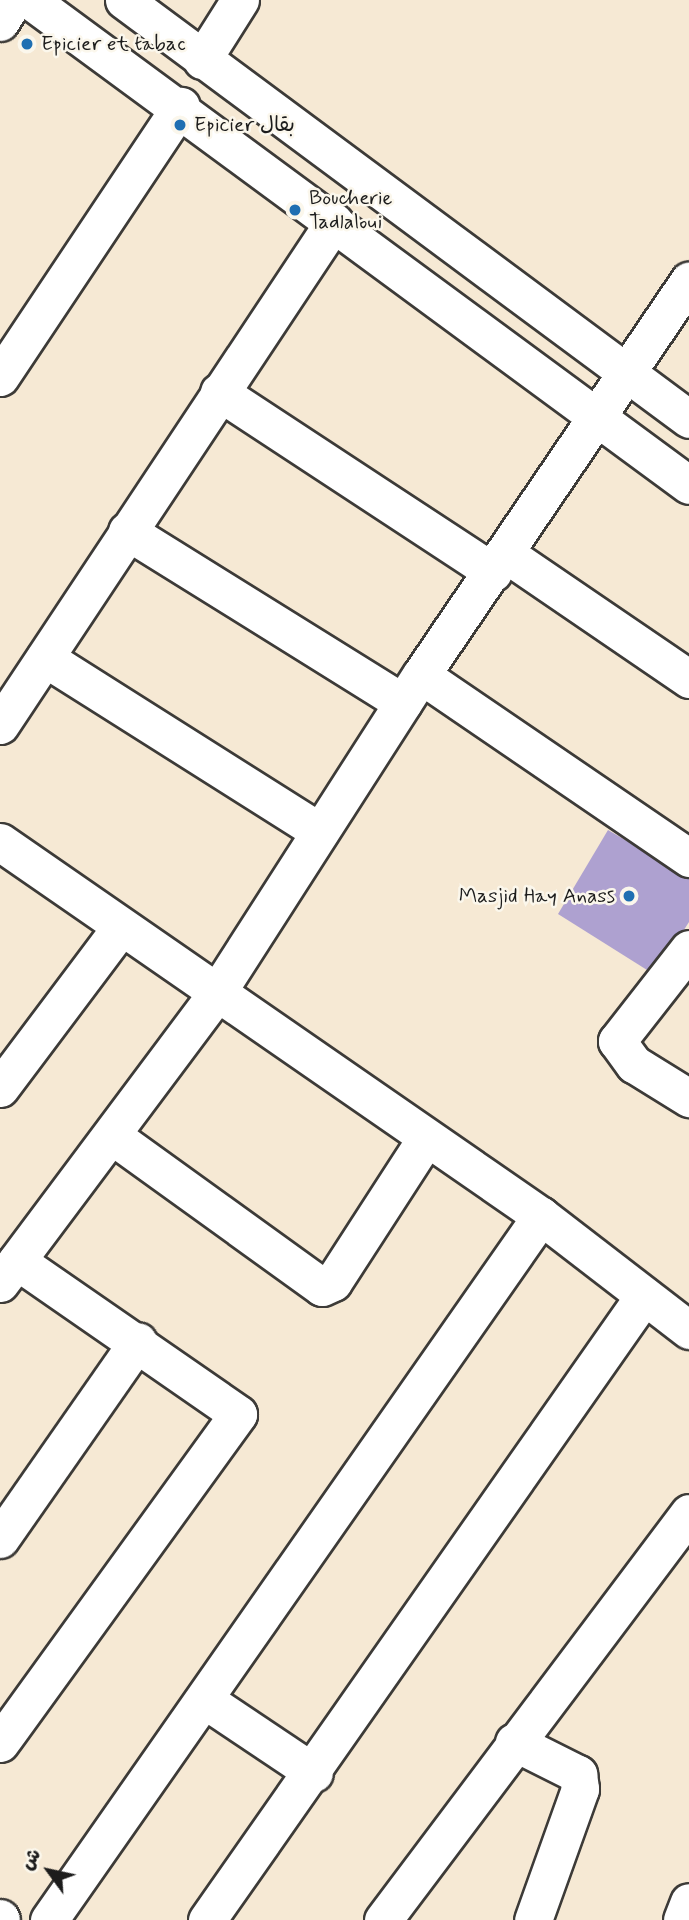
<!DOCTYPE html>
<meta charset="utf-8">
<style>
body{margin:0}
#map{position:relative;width:689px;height:1920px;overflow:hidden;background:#f6e9d4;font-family:Mynerve,"Playpen Sans Arabic",sans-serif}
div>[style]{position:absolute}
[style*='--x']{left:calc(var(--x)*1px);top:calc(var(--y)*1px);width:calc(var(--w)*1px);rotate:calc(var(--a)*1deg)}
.building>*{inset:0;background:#aea1d0}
.roads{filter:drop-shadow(2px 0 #3d3b38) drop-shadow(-2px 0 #3d3b38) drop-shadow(0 2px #3d3b38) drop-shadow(0 -2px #3d3b38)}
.minor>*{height:37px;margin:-18.5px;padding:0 18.5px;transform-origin:18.5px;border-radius:18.5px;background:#fff}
.dots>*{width:19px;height:19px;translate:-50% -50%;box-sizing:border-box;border:4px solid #fbf7ec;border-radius:50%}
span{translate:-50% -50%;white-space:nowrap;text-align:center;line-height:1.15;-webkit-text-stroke:5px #fbf7ec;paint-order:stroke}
.poi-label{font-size:21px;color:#1c1c1c}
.left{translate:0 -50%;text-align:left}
.right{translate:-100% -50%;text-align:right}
.north{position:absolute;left:14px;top:1836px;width:70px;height:70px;-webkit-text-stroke:5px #fbf7ec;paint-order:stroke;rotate:303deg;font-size:19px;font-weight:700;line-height:28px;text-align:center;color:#1c1c1c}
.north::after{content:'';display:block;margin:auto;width:24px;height:32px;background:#1c1c1c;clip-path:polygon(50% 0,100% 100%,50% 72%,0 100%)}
</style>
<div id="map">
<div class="building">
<i style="clip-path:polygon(608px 830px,689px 877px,689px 922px,655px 975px,558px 914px)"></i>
</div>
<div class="roads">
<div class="minor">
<i style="--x:30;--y:0;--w:818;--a:36.35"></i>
<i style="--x:124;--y:0;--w:703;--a:36.56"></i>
<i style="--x:0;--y:22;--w:26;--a:-58"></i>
<i style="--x:202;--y:60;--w:71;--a:-57.7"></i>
<i style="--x:0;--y:377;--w:326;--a:-56.3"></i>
<i style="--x:219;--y:392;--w:328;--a:33.3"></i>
<i style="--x:127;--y:531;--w:325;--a:31.9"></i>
<i style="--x:506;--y:554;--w:222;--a:34.3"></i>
<i style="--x:45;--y:658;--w:325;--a:32.3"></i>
<i style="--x:421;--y:675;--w:325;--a:34.3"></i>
<i style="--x:0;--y:725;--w:604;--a:-56.42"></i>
<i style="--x:0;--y:842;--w:658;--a:34.66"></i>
<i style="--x:541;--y:1216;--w:187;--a:37.6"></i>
<i style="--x:689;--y:949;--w:117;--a:128"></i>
<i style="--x:617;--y:1041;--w:29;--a:54"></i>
<i style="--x:634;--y:1064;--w:65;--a:31.7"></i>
<i style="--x:0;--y:1088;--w:201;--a:-53.1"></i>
<i style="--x:114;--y:1137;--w:256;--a:35.8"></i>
<i style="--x:322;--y:1287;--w:12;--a:-24"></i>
<i style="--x:333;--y:1282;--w:171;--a:-57.1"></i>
<i style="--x:0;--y:1283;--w:361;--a:-53.2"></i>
<i style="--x:216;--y:994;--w:379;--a:-57.3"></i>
<i style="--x:421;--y:675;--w:477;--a:-55.8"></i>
<i style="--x:0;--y:1539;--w:241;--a:-55.1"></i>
<i style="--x:205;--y:1700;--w:131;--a:33.8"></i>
<i style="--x:514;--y:1742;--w:72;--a:26.6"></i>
<i style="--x:578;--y:1774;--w:15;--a:82"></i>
<i style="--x:580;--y:1789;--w:139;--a:109.7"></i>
<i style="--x:0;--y:1743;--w:406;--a:-54.1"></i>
<i style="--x:238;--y:1414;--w:269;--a:-145.3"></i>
<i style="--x:0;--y:1918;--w:2;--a:63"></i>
<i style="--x:49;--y:1920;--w:859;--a:-55.05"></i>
<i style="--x:207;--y:1920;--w:762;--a:-55"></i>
<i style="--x:383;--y:1920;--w:509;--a:-53.06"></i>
<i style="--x:682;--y:1920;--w:19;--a:-69"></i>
</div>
</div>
<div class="dots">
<i style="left:27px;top:44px;background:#1f6fb2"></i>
<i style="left:180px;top:125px;background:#1f6fb2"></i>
<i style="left:295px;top:210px;background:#1f6fb2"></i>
<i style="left:629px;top:896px;background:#1f6fb2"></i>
</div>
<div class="poi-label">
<span class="left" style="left:41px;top:44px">Epicier et tabac</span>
<span class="left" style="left:194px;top:125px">Epicier بقال</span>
<span class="left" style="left:309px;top:210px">Boucherie<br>Tadlaloui</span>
<span class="right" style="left:615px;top:896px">Masjid Hay Anass</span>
</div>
<div class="north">ش</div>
</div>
